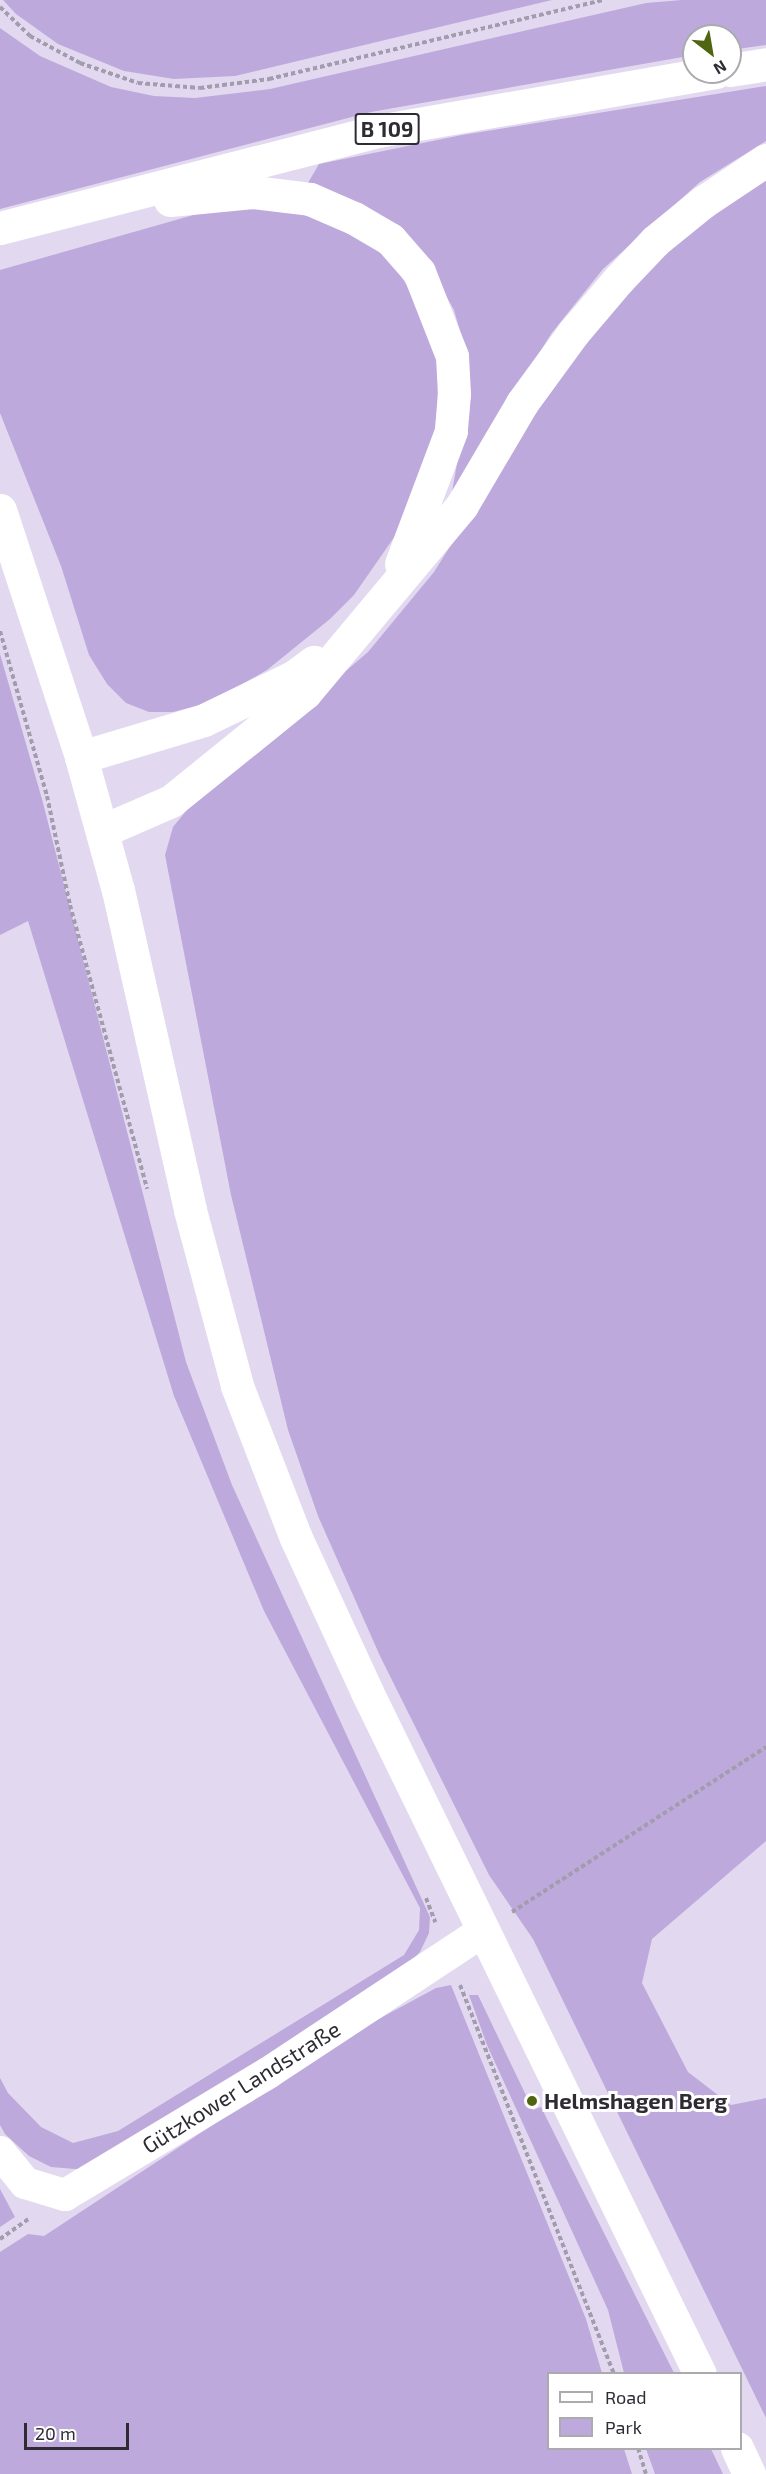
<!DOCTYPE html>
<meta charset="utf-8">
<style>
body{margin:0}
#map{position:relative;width:766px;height:2474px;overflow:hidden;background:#e2d9f0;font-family:"Exo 2",sans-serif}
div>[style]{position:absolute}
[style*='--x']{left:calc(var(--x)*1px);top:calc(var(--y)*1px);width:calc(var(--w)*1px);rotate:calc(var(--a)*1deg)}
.green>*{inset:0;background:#bda9dc}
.path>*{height:4px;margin-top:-2px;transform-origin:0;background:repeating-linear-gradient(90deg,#a29cad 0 4.5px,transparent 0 7.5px)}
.street>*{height:32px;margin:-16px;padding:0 16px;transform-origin:16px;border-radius:16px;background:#fff}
.secondary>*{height:33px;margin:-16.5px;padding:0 16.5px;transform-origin:16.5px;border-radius:16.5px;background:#fff}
.highway>*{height:33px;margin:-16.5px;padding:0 16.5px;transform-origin:16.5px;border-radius:16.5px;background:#fff}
.dots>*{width:16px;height:16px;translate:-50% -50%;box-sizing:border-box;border:3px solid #fff;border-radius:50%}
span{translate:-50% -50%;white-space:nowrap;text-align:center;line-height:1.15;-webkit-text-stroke:6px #fff;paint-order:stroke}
.shield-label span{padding:2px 4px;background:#fff;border:2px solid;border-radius:4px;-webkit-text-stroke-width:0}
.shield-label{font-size:21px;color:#2e2b33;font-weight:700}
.street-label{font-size:22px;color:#2e2b33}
.poi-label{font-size:22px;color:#2e2b33;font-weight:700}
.left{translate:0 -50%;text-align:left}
.legend{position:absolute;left:547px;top:2372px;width:195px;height:78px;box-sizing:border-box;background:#fff;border:2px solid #abaaad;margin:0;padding:8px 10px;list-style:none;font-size:18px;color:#2e2b33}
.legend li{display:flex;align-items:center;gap:12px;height:30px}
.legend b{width:30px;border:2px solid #abaaad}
.north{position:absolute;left:682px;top:24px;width:60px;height:60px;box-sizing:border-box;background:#fff;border:2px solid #abaaad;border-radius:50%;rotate:149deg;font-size:16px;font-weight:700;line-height:24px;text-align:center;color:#2e2b33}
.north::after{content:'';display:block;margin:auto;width:21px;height:27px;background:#506510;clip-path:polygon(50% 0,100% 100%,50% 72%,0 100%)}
.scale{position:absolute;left:24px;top:2423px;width:105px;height:27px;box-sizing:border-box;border:3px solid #2e2b33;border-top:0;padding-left:8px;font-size:18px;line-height:21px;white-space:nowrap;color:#2e2b33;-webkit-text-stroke:4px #fff;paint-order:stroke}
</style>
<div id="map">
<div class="green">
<i style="clip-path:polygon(3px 0,552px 0,235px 76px,174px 79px,124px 71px,58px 44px,16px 14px)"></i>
<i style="clip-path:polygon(682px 0,766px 0,766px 45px,730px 50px,730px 36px,694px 36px,694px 55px,371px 112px,0 209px,0 28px,40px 56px,111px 87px,154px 96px,195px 98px,270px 89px,646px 3px)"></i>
<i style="clip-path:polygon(766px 86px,766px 141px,700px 182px,603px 269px,551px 334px,451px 498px,459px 452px,463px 342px,454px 310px,437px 280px,305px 188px,319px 164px,462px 135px)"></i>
<i style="clip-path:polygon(766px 176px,766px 1841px,652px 1939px,642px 1983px,688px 2072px,731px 2105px,766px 2098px,766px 2418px,533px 1939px,489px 1875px,380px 1656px,318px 1516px,288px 1430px,231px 1195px,165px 855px,173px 827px,195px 800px,368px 652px,434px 572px,534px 413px,601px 320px,654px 260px,709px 210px)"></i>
<i style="clip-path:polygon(232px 204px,283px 205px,351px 233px,381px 253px,400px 274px,417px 303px,439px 366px,436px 430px,395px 536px,354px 595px,330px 619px,267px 670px,232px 690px,200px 705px,173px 712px,149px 712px,126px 703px,107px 684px,89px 655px,61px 566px,0 413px,0 270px)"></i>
<i style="clip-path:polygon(0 654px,42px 799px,186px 1362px,232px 1485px,430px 1917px,429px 1933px,420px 1952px,402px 1970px,87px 2170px,51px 2167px,29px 2156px,5px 2134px,0 2125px,0 2078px,8px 2093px,41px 2127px,73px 2143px,118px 2131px,404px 1955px,419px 1930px,420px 1908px,264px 1611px,174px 1396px,28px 921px,0 935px)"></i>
<i style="clip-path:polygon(451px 1985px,586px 2319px,602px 2373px,548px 2374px,548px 2448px,624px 2449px,632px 2474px,0 2474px,0 2252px,28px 2234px,44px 2236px,351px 2034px,436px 1988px)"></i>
<i style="clip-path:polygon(469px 1995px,478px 1995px,533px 2110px,541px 2107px,674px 2373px,624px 2373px,608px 2310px,487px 2045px)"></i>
<i style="clip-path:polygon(0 2189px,15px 2217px,0 2227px)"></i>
<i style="clip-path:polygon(646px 2449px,711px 2449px,723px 2474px,655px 2474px)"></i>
</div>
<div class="path">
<i style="--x:0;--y:7;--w:42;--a:44"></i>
<i style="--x:30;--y:36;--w:57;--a:28.4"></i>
<i style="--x:80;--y:63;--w:61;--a:19"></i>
<i style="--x:138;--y:83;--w:62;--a:4.6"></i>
<i style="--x:200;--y:88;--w:70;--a:-7.4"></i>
<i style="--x:269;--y:79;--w:342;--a:-13.3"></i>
<i style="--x:0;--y:631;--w:172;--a:74.1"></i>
<i style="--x:47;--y:796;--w:111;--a:78.1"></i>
<i style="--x:70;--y:905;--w:294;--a:74.8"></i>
<i style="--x:426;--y:1898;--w:26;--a:69"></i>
<i style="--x:512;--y:1912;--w:303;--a:-33"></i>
<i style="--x:460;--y:1985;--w:418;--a:68.4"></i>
<i style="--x:0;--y:2239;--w:35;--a:-35"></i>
<i style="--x:638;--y:2448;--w:27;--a:73"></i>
</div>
<div class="street">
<i style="--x:0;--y:2152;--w:40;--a:51"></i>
<i style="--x:25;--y:2183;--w:42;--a:16.7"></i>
<i style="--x:65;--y:2195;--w:237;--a:-31"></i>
<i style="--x:268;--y:2073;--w:258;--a:-33.4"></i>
</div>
<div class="secondary">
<i style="--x:0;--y:510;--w:260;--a:71.8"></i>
<i style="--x:81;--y:757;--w:138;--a:74.5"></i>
<i style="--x:118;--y:890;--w:328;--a:77.3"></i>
<i style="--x:190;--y:1210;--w:182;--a:75"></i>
<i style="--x:237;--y:1386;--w:163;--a:68.8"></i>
<i style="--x:296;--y:1538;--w:170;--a:65.2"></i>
<i style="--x:367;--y:1692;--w:759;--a:63.98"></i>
<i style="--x:737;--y:2448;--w:29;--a:65"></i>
</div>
<div class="highway">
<i style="--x:730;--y:70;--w:36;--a:-9"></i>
<i style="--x:170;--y:200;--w:83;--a:-5.5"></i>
<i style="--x:253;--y:192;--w:57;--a:7"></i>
<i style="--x:310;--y:199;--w:48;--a:23.4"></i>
<i style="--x:354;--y:218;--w:42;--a:30.3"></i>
<i style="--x:390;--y:239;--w:44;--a:48.7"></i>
<i style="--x:419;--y:272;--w:90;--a:68.6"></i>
<i style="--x:452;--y:356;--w:38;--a:87"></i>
<i style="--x:454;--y:394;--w:37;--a:95"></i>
<i style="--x:451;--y:431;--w:142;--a:110.6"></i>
<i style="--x:0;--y:228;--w:390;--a:-14.4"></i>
<i style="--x:378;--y:131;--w:343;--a:-9.9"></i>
<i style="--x:81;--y:757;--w:128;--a:-16.7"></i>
<i style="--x:204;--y:720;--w:99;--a:-25.8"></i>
<i style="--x:293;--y:677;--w:26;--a:-36"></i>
<i style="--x:102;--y:831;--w:75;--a:-23.5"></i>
<i style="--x:171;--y:801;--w:172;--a:-38.9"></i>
<i style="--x:305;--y:693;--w:245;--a:-50.1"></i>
<i style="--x:462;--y:505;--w:118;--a:-59.5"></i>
<i style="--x:522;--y:403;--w:87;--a:-53.9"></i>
<i style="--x:573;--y:333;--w:71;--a:-49.6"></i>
<i style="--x:619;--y:279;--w:52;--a:-46.5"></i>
<i style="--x:655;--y:241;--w:62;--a:-39.1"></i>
<i style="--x:703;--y:202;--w:76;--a:-33.7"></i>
</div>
<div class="dots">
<i style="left:532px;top:2101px;background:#506510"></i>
</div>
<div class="shield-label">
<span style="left:387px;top:129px">B 109</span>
</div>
<div class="street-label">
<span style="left:241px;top:2087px;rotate:-32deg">Gützkower Landstraße</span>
</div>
<div class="poi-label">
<span class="left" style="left:544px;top:2101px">Helmshagen Berg</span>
</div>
<ul class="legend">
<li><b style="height:8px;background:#fff"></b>Road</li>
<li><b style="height:16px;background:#bda9dc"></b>Park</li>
</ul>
<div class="north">N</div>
<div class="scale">20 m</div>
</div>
